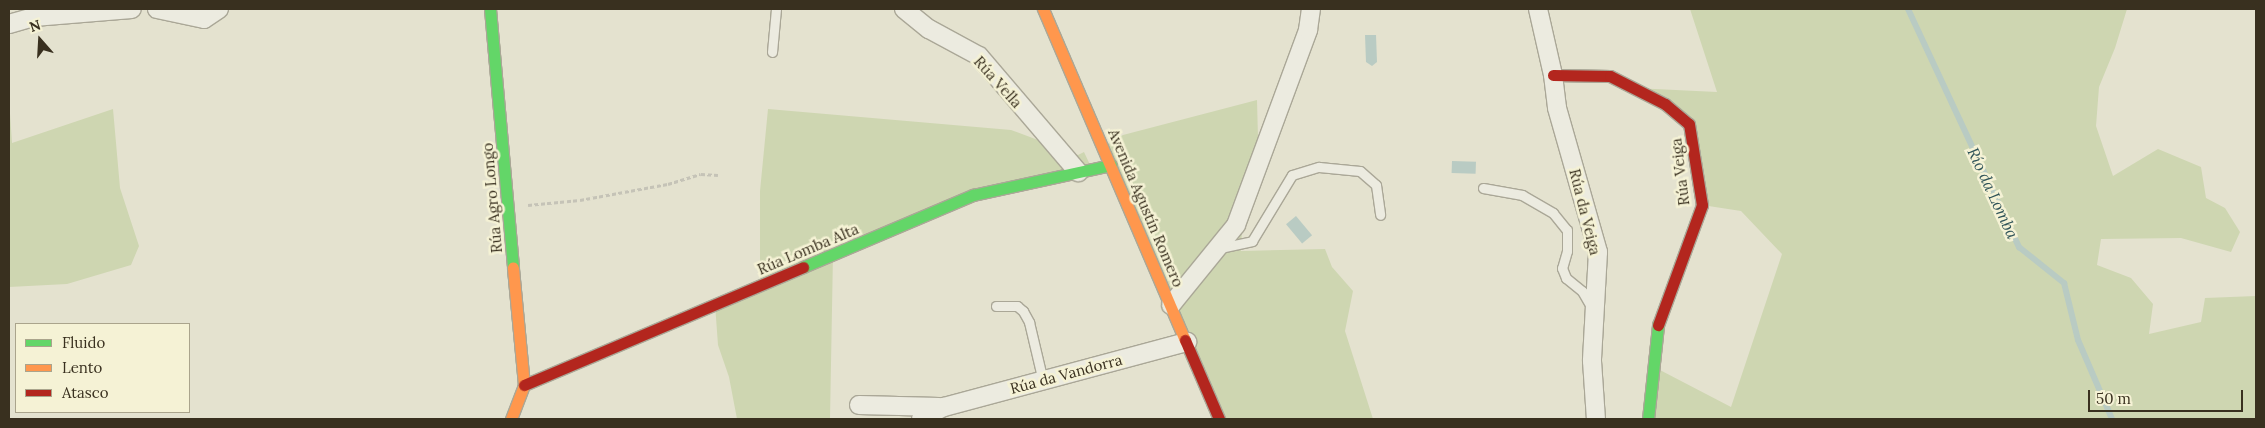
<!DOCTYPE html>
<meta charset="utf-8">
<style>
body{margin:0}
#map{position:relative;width:2265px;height:428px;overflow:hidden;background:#e4e2cf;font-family:Lora,serif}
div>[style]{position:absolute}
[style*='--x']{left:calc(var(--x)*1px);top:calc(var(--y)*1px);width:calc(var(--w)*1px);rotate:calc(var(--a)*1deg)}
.green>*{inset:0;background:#ced6b1}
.water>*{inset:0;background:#b9cbc3;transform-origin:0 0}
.stream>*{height:6px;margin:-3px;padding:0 3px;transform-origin:3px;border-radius:3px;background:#b9cbc3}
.path>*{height:3px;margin-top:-1.5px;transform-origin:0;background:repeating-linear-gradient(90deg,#c5c3b7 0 4px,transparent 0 6.5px)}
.roads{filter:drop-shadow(1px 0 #aaa797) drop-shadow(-1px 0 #aaa797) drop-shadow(0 1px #aaa797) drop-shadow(0 -1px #aaa797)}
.lane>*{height:9px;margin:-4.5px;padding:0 4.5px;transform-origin:4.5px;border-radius:4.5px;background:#ecebe0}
.street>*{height:18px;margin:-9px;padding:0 9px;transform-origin:9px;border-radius:9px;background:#ecebe0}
.fast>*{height:11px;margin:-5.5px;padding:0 5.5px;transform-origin:5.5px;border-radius:5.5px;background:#63d668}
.slow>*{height:11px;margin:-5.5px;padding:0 5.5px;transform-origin:5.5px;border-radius:5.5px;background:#ff974d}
.jam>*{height:11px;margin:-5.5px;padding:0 5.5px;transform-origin:5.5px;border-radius:5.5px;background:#b3261e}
span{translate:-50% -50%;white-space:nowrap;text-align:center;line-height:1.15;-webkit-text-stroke:5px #f5f2d5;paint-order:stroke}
.street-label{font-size:15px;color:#39301f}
.water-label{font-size:16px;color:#2f5358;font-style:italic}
.frame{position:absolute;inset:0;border:10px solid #39301f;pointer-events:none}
.legend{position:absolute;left:15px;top:323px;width:175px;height:90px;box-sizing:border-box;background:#f5f2d5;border:1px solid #aaa48c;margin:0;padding:6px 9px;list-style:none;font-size:15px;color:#39301f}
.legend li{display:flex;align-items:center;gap:10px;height:25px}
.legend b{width:25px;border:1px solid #aaa48c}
.north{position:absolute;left:15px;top:15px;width:50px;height:50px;-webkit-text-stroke:4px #f5f2d5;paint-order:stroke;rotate:341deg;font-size:14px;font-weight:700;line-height:20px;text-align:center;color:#39301f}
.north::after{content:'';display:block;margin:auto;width:18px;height:22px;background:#39301f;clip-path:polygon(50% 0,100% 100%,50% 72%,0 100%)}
.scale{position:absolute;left:2088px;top:390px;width:155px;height:22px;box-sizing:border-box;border:2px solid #39301f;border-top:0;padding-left:6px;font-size:15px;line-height:18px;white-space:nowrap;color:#39301f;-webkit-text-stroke:4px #f5f2d5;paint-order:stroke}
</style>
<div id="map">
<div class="green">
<i style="clip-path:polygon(1690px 9px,2127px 9px,2115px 48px,2099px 87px,2096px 126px,2113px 176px,2158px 149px,2201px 167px,2206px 198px,2225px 208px,2240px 232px,2231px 252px,2181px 238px,2101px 239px,2097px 265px,2131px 278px,2153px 304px,2149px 334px,2201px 322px,2205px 298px,2256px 296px,2256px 419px,1648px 419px,1658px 369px,1731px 407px,1782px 254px,1741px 211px,1702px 205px,1689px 124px,1634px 88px,1717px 92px)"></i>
<i style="clip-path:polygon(9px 99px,12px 143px,113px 109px,120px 188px,139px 246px,131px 265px,67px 284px,9px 287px)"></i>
<i style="clip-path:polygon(1257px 100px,1258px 138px,1237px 219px,1243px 207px,1241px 251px,1325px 249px,1332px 267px,1353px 291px,1345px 331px,1373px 419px,1219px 419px,1103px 146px,1123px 135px)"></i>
<i style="clip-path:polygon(768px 109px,1011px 130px,1078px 155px,1084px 152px,1092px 169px,973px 195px,833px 254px,830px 419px,737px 419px,729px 377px,718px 345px,715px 304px,760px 285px,760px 191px)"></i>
</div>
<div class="water">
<i style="clip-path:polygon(1365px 35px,1376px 35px,1377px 62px,1372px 66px,1366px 62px)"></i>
<i style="left:1452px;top:161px;width:24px;height:12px;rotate:2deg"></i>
<i style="left:1296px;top:216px;width:25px;height:13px;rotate:50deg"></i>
</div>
<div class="stream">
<i style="--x:1908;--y:9;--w:263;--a:65"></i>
<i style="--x:2019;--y:247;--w:58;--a:38.7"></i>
<i style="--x:2064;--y:283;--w:59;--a:76.2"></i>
<i style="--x:2078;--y:340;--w:86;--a:66.7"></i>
</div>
<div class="path">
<i style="--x:528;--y:205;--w:52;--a:-5.5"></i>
<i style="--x:580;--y:200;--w:89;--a:-10.3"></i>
<i style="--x:668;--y:184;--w:34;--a:-17"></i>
<i style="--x:701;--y:174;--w:17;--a:3"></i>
</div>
<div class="roads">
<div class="lane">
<i style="--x:772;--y:52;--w:43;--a:-84.7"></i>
<i style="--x:1483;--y:188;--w:40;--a:10"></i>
<i style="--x:1522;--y:195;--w:36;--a:30"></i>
<i style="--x:1553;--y:213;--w:22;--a:51"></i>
<i style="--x:1567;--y:230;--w:21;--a:90"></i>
<i style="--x:1567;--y:251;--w:18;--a:106"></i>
<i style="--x:1562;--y:268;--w:11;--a:68"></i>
<i style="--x:1566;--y:278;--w:21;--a:39"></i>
<i style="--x:1582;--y:291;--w:20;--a:60"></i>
<i style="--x:1220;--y:248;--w:33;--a:-12"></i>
<i style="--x:1252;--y:241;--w:77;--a:-58.8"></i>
<i style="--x:1292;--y:175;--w:28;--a:-17"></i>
<i style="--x:1319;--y:167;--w:41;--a:5.6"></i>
<i style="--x:1360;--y:171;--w:21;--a:41"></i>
<i style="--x:1376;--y:185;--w:30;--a:82"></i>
<i style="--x:996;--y:306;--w:21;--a:0"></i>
<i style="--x:1017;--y:306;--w:8;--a:40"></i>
<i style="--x:1023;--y:311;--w:13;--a:61"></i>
<i style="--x:1029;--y:322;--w:61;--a:76.7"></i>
</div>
<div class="street">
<i style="--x:157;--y:9;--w:48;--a:12"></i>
<i style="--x:204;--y:19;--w:18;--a:-34"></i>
<i style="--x:904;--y:9;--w:32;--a:39"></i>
<i style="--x:929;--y:29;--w:57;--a:28.4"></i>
<i style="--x:979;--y:56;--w:153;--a:49.5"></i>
<i style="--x:1538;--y:9;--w:68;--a:77.2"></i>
<i style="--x:1553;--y:75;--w:33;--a:83"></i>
<i style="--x:1557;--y:108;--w:150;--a:74.1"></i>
<i style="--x:1598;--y:252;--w:109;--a:93.2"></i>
<i style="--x:1592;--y:361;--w:58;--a:86.1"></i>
<i style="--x:9;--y:24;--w:26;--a:-16"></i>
<i style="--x:34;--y:17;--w:98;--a:-4.7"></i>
<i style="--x:1171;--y:305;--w:103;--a:-50.9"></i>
<i style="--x:1236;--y:225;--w:208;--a:-69.7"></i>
<i style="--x:1308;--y:30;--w:21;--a:-82"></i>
<i style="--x:859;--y:405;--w:80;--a:1.4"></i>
<i style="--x:921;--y:419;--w:26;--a:-28"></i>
<i style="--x:944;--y:407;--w:252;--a:-15"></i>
</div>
<div class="fast">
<i style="--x:490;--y:9;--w:260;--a:84.9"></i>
<i style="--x:803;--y:267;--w:185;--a:-23"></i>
<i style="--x:973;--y:195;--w:141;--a:-12.3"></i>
<i style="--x:1648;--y:419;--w:95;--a:-83.9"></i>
</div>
<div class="slow">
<i style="--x:1043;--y:9;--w:360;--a:66.8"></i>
<i style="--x:511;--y:419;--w:36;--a:-69"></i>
<i style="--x:524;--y:385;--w:118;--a:-95.4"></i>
</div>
<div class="jam">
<i style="--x:1553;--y:75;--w:57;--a:1"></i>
<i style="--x:1610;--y:76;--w:62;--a:27"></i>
<i style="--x:1665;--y:104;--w:31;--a:40"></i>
<i style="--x:1689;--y:124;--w:82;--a:80.9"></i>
<i style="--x:1702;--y:205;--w:128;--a:110.1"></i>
<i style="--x:1185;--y:340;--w:86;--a:66.7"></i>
<i style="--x:524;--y:385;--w:303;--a:-22.9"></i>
</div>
</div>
<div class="street-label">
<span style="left:998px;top:82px;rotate:48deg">Rúa Vella</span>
<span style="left:1680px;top:172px;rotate:-97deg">Rúa Veiga</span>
<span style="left:492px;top:198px;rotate:-95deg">Rúa Agro Longo</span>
<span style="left:1146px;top:208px;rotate:67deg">Avenida Agustín Romero</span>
<span style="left:1585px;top:212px;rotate:76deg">Rúa da Veiga</span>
<span style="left:808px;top:249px;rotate:-23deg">Rúa Lomba Alta</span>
<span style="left:1066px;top:374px;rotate:-15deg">Rúa da Vandorra</span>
</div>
<div class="water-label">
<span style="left:1993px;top:193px;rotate:65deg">Río da Lomba</span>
</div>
<div class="frame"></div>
<ul class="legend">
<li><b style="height:6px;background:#63d668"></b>Fluido</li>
<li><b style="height:6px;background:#ff974d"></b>Lento</li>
<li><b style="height:6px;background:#b3261e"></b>Atasco</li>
</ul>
<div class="north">N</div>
<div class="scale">50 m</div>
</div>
